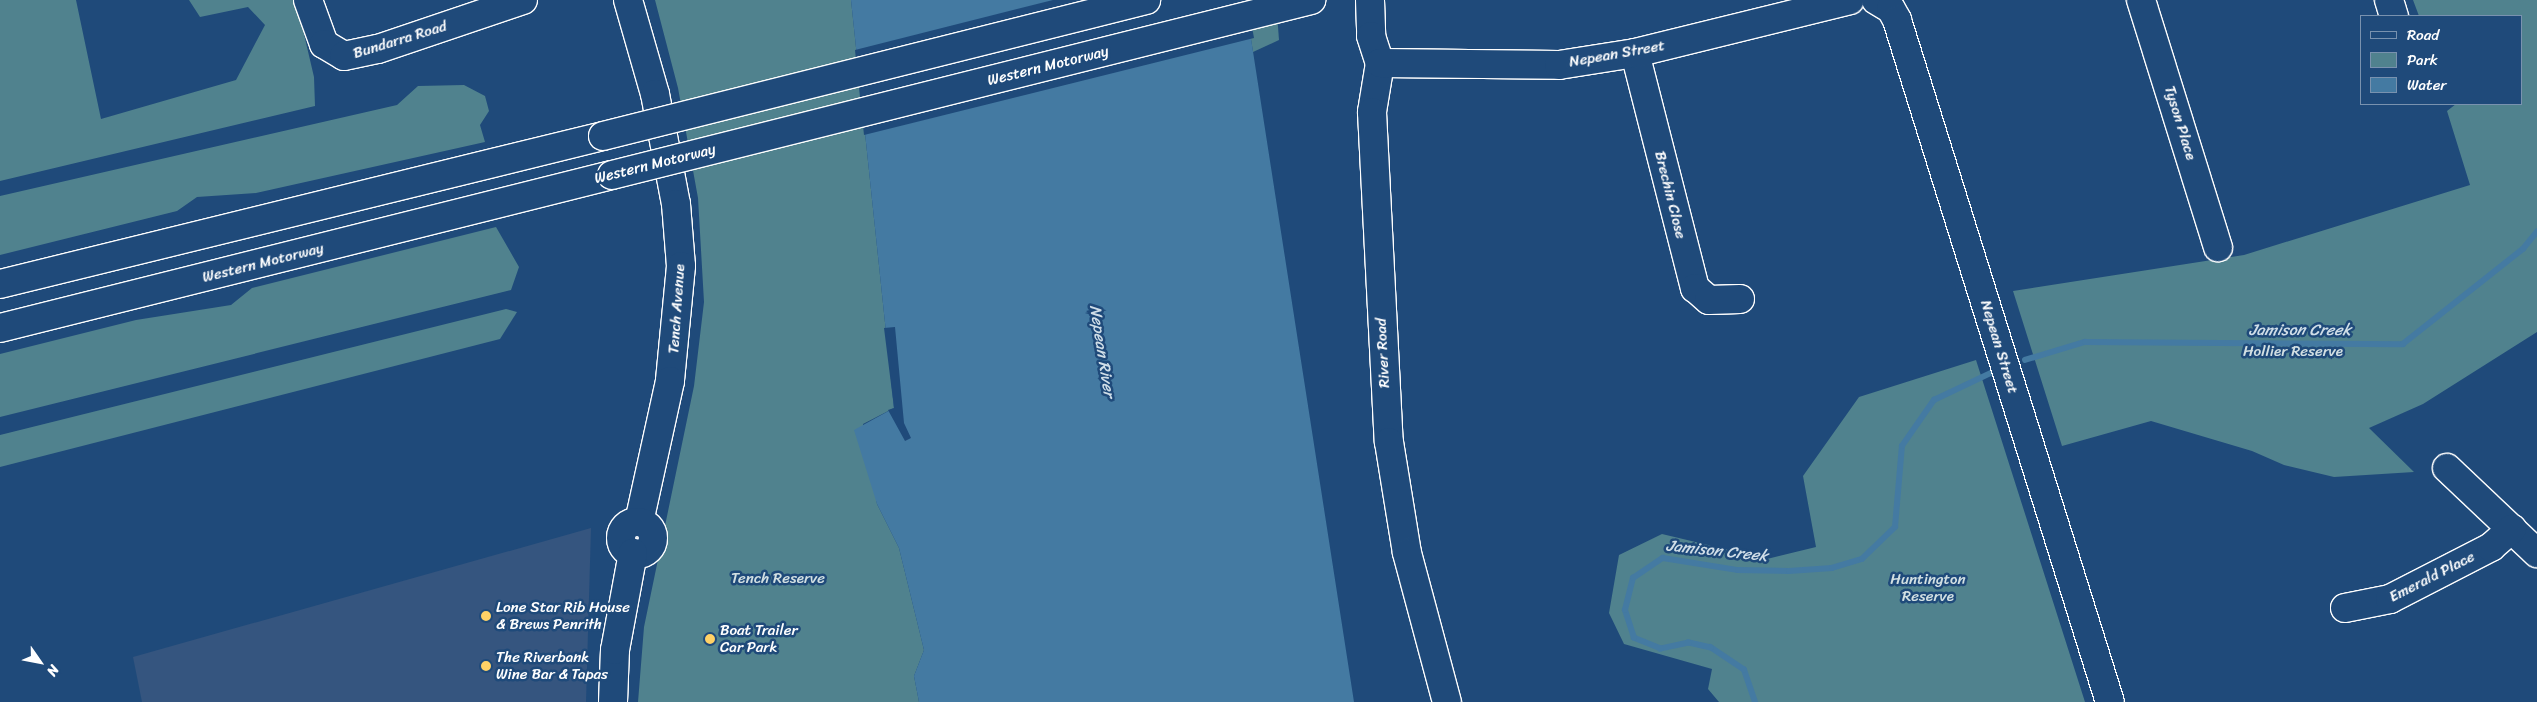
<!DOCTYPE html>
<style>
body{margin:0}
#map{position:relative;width:2537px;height:702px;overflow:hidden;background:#1f4a7a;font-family:Sriracha,sans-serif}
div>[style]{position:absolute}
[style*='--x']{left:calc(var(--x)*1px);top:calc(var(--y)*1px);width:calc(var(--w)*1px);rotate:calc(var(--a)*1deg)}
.built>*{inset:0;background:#35557f}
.green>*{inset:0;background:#50828e}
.water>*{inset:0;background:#447aa2}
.pier>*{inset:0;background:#1f4a7a}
.stream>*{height:5.5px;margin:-2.75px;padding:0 2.75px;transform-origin:2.75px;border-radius:2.75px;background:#447aa2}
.roads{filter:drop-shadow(1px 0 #fff) drop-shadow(-1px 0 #fff) drop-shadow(0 1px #fff) drop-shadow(0 -1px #fff)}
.minor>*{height:28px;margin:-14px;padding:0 14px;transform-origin:14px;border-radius:14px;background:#1f4a7a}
.minor>.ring{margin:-14px;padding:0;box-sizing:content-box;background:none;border:28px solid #1f4a7a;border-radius:50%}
.highway>*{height:28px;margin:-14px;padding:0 14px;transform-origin:14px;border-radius:14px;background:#1f4a7a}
.bridges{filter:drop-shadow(1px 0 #fff) drop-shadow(-1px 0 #fff) drop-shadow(0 1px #fff) drop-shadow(0 -1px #fff)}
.highway-bridge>*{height:28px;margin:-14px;padding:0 14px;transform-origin:14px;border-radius:14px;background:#1f4a7a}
.dots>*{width:14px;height:14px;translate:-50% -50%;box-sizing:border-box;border:2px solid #1f4a7a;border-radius:50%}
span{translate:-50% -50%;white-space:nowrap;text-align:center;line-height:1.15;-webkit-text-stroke:5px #1f4a7a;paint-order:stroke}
.street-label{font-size:15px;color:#fff}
.park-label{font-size:15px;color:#d3e0e3}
.poi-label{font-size:15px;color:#fff}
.left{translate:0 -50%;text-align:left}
.water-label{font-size:16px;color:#d0dee8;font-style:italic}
.legend{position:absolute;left:2360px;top:15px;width:162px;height:90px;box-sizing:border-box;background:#1f4a7a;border:1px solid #7992af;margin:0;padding:6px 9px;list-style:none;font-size:15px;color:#fff}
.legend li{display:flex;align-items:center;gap:10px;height:25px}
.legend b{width:25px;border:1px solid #7992af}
.north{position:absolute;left:15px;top:637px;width:50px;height:50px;-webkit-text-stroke:4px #1f4a7a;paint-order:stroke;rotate:123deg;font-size:14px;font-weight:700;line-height:20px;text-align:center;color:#fff}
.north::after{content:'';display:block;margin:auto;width:18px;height:22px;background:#fff;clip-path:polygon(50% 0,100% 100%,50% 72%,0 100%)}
</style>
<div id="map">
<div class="built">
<i style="clip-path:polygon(591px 528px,586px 702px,142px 702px,133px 657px)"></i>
</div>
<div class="green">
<i style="clip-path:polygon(0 0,76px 0,101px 119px,236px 80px,265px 25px,248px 7px,200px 17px,189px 0,296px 0,314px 77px,315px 106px,0 181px)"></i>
<i style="clip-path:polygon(655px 0,851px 0,894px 408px,863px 424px,877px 504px,899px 548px,924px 650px,914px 676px,919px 702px,638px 702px,644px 627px,694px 386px,704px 302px,698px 198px,678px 88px)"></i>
<i style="clip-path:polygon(1245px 0,1276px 0,1279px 40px,1253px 52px)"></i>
<i style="clip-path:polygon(2413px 0,2537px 0,2537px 332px,2423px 404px,2369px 428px,2414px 472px,2334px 477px,2284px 465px,2252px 451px,2151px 421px,2062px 446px,2013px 291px,2244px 255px,2470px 185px,2447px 111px,2456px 104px,2521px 104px,2521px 16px,2419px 16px)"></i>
<i style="clip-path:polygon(464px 85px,485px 96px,489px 111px,480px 125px,485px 142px,256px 193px,197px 197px,177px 211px,0 255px,0 196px,397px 105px,418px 86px)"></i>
<i style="clip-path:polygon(496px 227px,519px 267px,511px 290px,0 417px,0 354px,136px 320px,231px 305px,252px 288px)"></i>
<i style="clip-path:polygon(506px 309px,517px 312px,500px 339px,0 467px,0 435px)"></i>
<i style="clip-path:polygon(1976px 360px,2085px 702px,1719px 702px,1708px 689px,1712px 669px,1624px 644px,1609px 613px,1619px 555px,1662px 534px,1767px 559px,1816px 547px,1803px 476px,1859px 397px)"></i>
</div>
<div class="water">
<i style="clip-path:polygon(851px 0,1245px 0,1354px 702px,919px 702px,914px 676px,924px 650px,899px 548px,877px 504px,854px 430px,894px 408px)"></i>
</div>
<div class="pier">
<i style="clip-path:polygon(1053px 0,1247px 0,1254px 38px,864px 135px,855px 50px)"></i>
<i style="clip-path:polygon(895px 327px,904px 423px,911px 438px,905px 441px,888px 410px,894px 408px,884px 328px)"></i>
</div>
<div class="stream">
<i style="--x:2025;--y:360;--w:63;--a:-16.7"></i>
<i style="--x:2085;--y:342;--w:318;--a:0.4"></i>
<i style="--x:2403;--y:344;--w:153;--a:-38.4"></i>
<i style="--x:2523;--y:249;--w:22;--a:-51"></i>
<i style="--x:1755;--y:702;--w:34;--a:-109"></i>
<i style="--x:1744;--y:670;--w:40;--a:-146"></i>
<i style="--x:1711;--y:648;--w:23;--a:-167"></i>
<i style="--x:1689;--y:643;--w:29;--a:168"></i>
<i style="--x:1661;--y:649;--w:29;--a:-158"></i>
<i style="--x:1634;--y:638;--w:29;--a:-108"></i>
<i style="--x:1625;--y:610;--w:33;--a:-76"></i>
<i style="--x:1633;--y:578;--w:36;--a:-34"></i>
<i style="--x:1663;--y:558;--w:76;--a:9.1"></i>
<i style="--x:1738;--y:570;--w:51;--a:1.1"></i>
<i style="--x:1789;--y:571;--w:43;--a:-4"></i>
<i style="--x:1832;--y:568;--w:31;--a:-17"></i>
<i style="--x:1862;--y:559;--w:46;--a:-44.1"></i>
<i style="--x:1895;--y:527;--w:81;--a:-85.1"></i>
<i style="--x:1902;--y:446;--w:56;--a:-55.2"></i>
<i style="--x:1934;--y:400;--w:65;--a:-25.4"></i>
</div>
<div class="roads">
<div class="minor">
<i style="--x:308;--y:0;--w:47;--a:70"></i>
<i style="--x:324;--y:44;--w:23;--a:31"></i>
<i style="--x:344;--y:56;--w:35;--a:-12"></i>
<i style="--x:378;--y:49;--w:153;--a:-18.7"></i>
<i style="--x:628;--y:0;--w:98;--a:74"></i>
<i style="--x:655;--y:94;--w:112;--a:79.2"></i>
<i style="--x:676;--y:204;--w:62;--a:85.4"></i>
<i style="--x:681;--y:266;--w:116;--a:95.5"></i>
<i style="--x:670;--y:381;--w:144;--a:102.4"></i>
<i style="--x:1370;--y:0;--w:36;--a:88"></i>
<i style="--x:1371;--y:36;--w:28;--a:72"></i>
<i style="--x:1380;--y:63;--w:50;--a:99.3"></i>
<i style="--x:1372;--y:112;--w:330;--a:87.1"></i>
<i style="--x:1389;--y:442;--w:112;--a:80.8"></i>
<i style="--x:1407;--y:553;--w:154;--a:75"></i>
<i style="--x:1876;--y:0;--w:17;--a:31"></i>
<i style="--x:1891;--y:9;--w:13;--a:61"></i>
<i style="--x:1897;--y:20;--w:714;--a:72.66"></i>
<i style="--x:2141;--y:0;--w:259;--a:72.7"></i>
<i style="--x:2389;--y:0;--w:17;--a:73"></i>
<i style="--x:1635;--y:53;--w:243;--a:75.7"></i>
<i style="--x:1695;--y:288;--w:18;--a:41"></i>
<i style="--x:1709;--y:300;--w:31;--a:-2"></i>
<i style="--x:1380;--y:63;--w:179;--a:0.6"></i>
<i style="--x:1559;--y:65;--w:77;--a:-9"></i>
<i style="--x:1635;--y:53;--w:221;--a:-13.8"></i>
<i style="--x:2447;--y:468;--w:124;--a:43.4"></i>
<i class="ring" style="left:621px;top:522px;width:4px;height:4px"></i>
<i style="--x:2345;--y:608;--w:46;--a:-11.3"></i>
<i style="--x:2390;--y:599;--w:114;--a:-27.2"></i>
<i style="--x:2491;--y:547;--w:28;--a:-41"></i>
<i style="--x:613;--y:702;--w:52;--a:-87.8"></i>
<i style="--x:615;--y:650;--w:99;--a:-79.5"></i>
</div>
<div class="highway">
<i style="--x:0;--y:284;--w:621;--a:-13.79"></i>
<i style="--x:0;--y:328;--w:631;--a:-14.04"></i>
</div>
</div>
<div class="bridges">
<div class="highway-bridge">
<i style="--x:603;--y:136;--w:560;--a:-14.06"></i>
<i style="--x:612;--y:175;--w:721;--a:-14.06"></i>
</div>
</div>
<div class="dots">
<i style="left:486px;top:616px;background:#ffd166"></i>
<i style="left:710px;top:639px;background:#ffd166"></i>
<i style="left:486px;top:666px;background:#ffd166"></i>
</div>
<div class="street-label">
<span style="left:400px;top:40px;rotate:-17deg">Bundarra Road</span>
<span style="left:1617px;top:54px;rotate:-10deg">Nepean Street</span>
<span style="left:1048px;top:66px;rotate:-14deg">Western Motorway</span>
<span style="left:2180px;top:123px;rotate:73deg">Tyson Place</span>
<span style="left:655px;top:164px;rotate:-14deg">Western Motorway</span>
<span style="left:1670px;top:195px;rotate:76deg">Brechin Close</span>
<span style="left:263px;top:263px;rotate:-14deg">Western Motorway</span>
<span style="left:677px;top:309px;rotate:-86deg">Tench Avenue</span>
<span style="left:1999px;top:347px;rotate:73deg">Nepean Street</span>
<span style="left:1383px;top:353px;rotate:-93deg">River Road</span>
<span style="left:2432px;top:577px;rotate:-27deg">Emerald Place</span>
</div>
<div class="park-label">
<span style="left:2293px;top:352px">Hollier Reserve</span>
<span style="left:778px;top:579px">Tench Reserve</span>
<span style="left:1928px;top:588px">Huntington<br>Reserve</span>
</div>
<div class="poi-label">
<span class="left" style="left:496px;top:616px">Lone Star Rib House<br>&amp; Brews Penrith</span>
<span class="left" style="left:720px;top:639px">Boat Trailer<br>Car Park</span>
<span class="left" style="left:496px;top:666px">The Riverbank<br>Wine Bar &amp; Tapas</span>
</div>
<div class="water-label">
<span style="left:2300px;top:330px">Jamison Creek</span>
<span style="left:1102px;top:351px;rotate:81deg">Nepean River</span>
<span style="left:1717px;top:551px;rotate:6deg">Jamison Creek</span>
</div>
<ul class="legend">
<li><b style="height:6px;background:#1f4a7a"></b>Road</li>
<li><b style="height:14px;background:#50828e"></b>Park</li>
<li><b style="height:14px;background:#447aa2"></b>Water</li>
</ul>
<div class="north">N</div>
</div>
